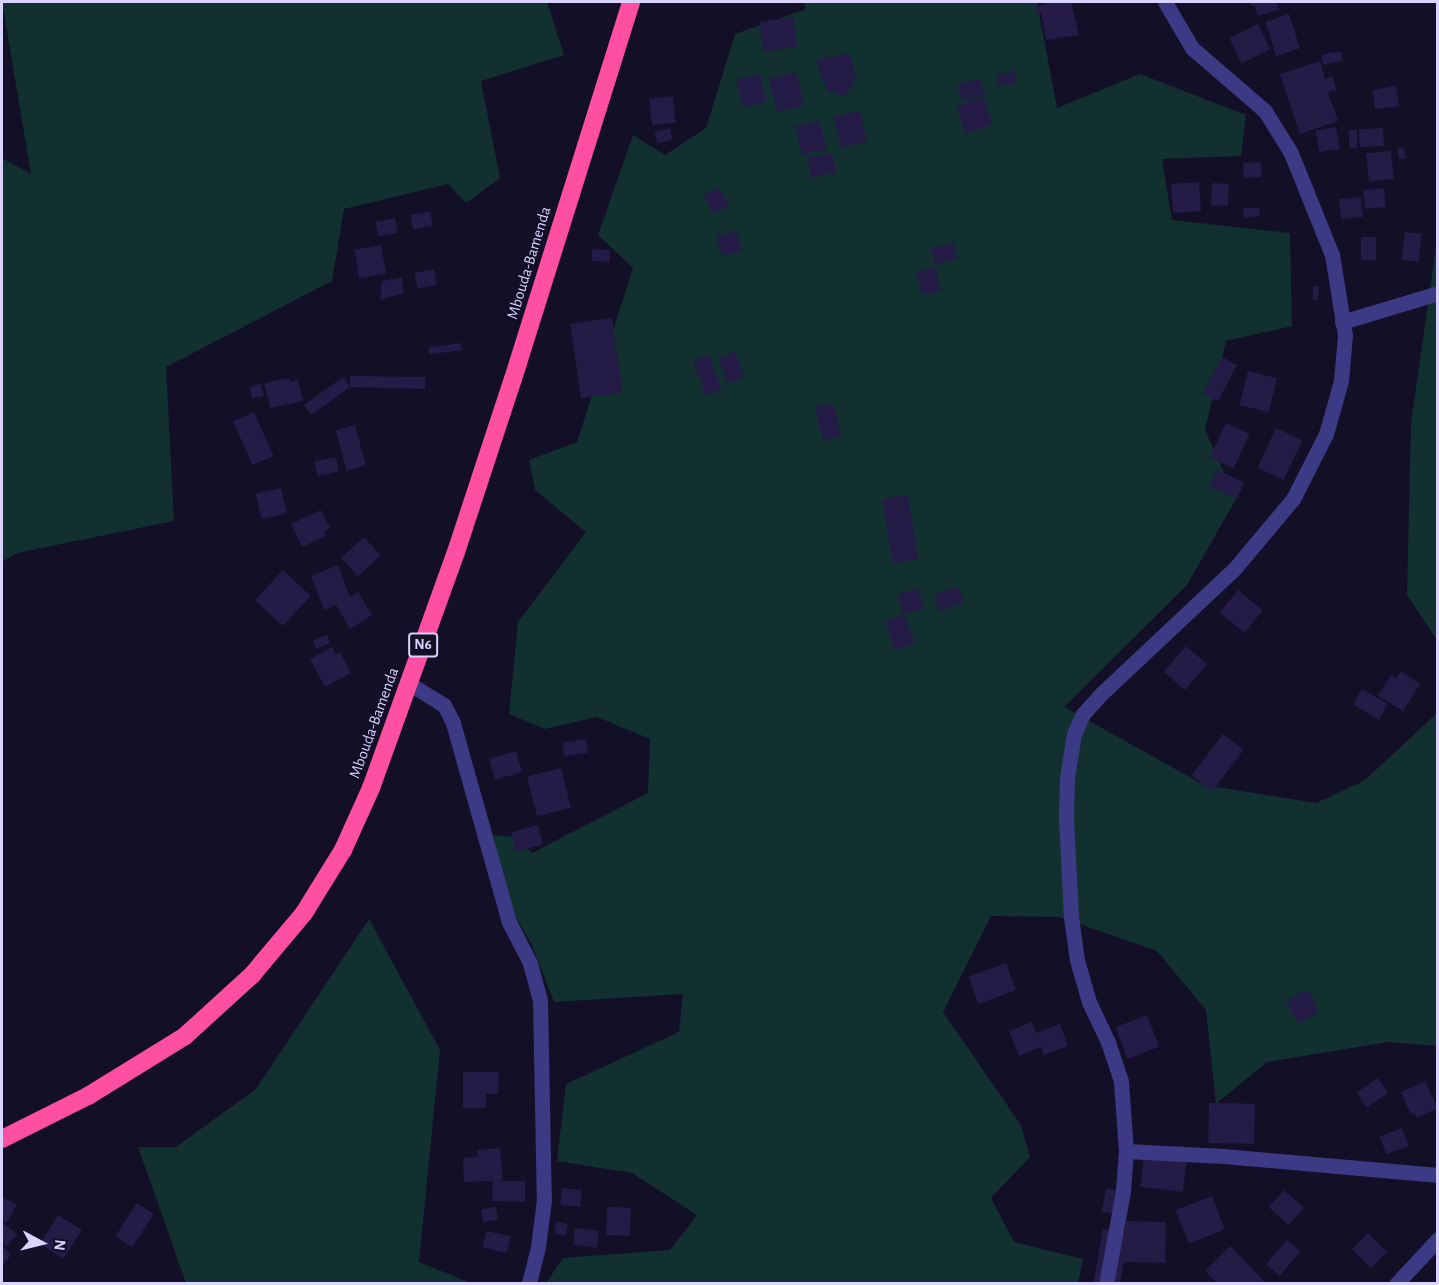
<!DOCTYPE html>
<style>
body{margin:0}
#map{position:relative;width:1439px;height:1285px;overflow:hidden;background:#130f26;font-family:"Alegreya Sans",sans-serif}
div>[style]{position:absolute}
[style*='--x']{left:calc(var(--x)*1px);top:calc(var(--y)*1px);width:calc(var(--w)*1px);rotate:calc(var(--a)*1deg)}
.green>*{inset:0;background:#12302f}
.building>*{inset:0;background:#241b47;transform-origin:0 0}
.minor>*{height:15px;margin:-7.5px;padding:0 7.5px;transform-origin:7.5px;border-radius:7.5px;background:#3d3a85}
.highway>*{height:18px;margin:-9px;padding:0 9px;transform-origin:9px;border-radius:9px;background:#ff4fa3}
span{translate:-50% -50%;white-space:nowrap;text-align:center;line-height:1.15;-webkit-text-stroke:4.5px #130f26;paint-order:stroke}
.shield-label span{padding:2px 4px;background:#130f26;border:2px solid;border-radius:4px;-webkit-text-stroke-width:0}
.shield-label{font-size:15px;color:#d9d4ff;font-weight:700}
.street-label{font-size:16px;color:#d9d4ff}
.frame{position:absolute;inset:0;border:3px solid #d9d4ff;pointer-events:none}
.north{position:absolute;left:12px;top:1213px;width:60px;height:60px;-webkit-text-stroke:4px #130f26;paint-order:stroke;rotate:97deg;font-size:16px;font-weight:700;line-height:24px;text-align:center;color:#d9d4ff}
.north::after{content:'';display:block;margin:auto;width:21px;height:27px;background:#d9d4ff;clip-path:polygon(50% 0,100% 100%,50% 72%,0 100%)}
</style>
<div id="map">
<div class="green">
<i style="clip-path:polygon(2px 2px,547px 2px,564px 55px,481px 81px,500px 178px,466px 203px,448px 184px,344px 209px,332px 281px,166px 367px,174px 521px,17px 553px,2px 562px,2px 158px,31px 174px)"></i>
<i style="clip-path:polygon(803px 2px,1037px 2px,1057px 108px,1140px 74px,1246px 115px,1241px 156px,1162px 159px,1172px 220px,1290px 233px,1292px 326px,1226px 341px,1205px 430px,1236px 499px,1187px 585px,1064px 707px,1204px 785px,1316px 803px,1364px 781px,1437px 713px,1437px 1046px,1388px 1042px,1267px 1062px,1216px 1104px,1206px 1010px,1157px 951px,1059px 917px,991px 916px,943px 1012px,1021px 1125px,1030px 1157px,991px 1198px,1014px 1242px,1083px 1259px,1078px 1283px,546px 1283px,563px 1258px,670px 1250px,697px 1215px,632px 1173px,557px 1161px,566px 1084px,679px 1032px,683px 994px,554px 1002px,532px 945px,511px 909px,493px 835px,517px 837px,532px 853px,648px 793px,650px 739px,597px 717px,545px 729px,509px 714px,518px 622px,586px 532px,535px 490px,529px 460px,577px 442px,633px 268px,598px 235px,633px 135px,665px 155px,706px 128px,735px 34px,806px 9px)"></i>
<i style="clip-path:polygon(1437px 240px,1437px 640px,1407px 595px,1411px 423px)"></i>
<i style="clip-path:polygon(369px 919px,440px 1050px,419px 1262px,471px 1283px,186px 1283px,138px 1147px,176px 1147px,256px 1089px)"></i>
</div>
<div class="building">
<i style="clip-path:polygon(1051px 2px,1071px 2px,1079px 35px,1046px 40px,1041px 13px,1036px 14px,1035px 7px)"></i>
<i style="clip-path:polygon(1249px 2px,1277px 2px,1279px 10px,1258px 16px,1254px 5px,1251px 6px)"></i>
<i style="left:1289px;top:14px;width:36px;height:25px;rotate:72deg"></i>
<i style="left:793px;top:17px;width:30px;height:34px;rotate:82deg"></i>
<i style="left:1258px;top:24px;width:28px;height:32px;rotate:64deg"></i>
<i style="left:1341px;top:51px;width:10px;height:20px;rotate:79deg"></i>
<i style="clip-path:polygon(849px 53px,857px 79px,853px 80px,854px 87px,848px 88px,849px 93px,838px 96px,837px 91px,828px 93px,825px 81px,822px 82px,817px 60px)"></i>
<i style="clip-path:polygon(1320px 61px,1325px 79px,1332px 76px,1337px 90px,1328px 92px,1338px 121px,1300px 134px,1280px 74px)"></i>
<i style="left:796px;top:72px;width:34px;height:28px;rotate:76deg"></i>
<i style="left:1015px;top:72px;width:12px;height:18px;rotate:85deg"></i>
<i style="left:760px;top:74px;width:28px;height:24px;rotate:77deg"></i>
<i style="left:980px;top:79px;width:17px;height:23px;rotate:77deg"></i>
<i style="left:1396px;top:86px;width:20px;height:24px;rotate:81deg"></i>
<i style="left:673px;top:96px;width:27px;height:24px;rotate:84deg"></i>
<i style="left:984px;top:97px;width:29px;height:29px;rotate:72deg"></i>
<i style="left:860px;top:111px;width:31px;height:27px;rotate:77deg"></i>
<i style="left:819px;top:120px;width:30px;height:25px;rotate:75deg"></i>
<i style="left:1336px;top:127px;width:22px;height:21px;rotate:80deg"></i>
<i style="left:670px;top:128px;width:12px;height:16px;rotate:76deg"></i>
<i style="left:1383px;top:128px;width:18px;height:24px;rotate:87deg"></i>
<i style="left:1349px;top:130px;width:8px;height:18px"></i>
<i style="left:1404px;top:148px;width:10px;height:7px;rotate:79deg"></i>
<i style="left:1391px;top:151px;width:28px;height:25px;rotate:84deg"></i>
<i style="left:832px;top:153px;width:20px;height:25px;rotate:79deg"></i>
<i style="left:1261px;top:162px;width:15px;height:18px;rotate:86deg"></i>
<i style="left:1199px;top:182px;width:29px;height:28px;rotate:86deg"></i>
<i style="left:1212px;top:183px;width:17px;height:22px;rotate:3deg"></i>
<i style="left:719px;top:187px;width:21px;height:17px;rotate:62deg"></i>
<i style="left:1384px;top:188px;width:19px;height:21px;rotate:84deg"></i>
<i style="left:1361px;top:197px;width:20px;height:22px;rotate:84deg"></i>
<i style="left:1259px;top:207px;width:9px;height:16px;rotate:84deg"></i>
<i style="left:430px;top:211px;width:15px;height:20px;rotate:79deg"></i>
<i style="left:395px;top:218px;width:15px;height:20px;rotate:79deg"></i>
<i style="left:737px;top:231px;width:20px;height:21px;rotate:75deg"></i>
<i style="left:1405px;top:232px;width:17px;height:28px;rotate:7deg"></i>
<i style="left:1361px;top:237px;width:15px;height:23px"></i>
<i style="left:953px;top:242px;width:17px;height:23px;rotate:73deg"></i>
<i style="left:381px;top:245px;width:29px;height:27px;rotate:80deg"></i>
<i style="left:592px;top:249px;width:18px;height:12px;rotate:3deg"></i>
<i style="left:935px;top:267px;width:24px;height:20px;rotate:75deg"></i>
<i style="left:434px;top:269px;width:16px;height:20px;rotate:79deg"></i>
<i style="clip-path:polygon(402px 277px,404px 293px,380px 300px,382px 281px)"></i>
<i style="clip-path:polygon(1313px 286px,1319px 286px,1318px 300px,1313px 300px)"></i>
<i style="left:612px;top:318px;width:75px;height:42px;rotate:82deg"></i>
<i style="left:461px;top:343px;width:7px;height:33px;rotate:82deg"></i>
<i style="left:735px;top:352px;width:26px;height:18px;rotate:69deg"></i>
<i style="left:709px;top:355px;width:37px;height:17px;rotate:70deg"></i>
<i style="left:1222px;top:357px;width:17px;height:41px;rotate:28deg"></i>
<i style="left:1248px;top:371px;width:30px;height:35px;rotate:14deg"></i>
<i style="clip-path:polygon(350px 376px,425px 377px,425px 389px,350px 387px,311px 415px,304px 405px,343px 377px,350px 387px)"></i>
<i style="clip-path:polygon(289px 378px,290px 382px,298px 380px,303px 401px,270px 408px,264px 383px)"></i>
<i style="left:261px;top:384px;width:12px;height:12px;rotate:76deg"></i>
<i style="left:833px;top:403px;width:34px;height:19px;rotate:75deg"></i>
<i style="left:254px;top:412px;width:48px;height:23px;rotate:66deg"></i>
<i style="left:1226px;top:423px;width:26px;height:38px;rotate:25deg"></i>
<i style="left:355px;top:425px;width:42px;height:20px;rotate:75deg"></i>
<i style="left:1276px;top:428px;width:29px;height:44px;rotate:25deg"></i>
<i style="left:336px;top:457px;width:15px;height:22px;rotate:79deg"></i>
<i style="left:1217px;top:470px;width:30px;height:18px;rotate:24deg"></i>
<i style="left:281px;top:488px;width:26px;height:26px;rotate:77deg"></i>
<i style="left:908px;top:495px;width:65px;height:26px;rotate:81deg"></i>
<i style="clip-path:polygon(321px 510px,330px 528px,324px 531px,326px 536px,302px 547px,291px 524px)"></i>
<i style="left:364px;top:537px;width:25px;height:31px;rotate:48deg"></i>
<i style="clip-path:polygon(338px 565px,350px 597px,358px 592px,372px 615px,350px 629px,336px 605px,324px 610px,311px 576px)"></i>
<i style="left:283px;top:570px;width:38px;height:41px;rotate:43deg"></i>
<i style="left:958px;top:586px;width:17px;height:26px;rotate:69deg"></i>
<i style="left:918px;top:588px;width:21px;height:22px;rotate:71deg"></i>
<i style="left:1238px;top:590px;width:32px;height:29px;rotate:39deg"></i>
<i style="left:904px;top:614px;width:31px;height:21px;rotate:69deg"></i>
<i style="left:327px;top:635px;width:9px;height:15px;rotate:69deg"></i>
<i style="left:1186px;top:646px;width:28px;height:34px;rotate:41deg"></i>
<i style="clip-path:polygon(332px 647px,336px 654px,340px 652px,351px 673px,325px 687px,310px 659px)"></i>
<i style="clip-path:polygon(1401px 671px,1420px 684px,1403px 711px,1378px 696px,1391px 675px,1396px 678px)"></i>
<i style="left:1362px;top:689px;width:30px;height:18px;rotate:30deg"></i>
<i style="left:1223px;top:734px;width:26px;height:52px;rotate:37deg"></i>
<i style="left:586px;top:739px;width:14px;height:24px;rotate:82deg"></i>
<i style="left:516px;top:751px;width:22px;height:28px;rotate:74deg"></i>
<i style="left:561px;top:768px;width:41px;height:35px;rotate:76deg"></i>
<i style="left:538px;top:825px;width:20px;height:28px;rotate:75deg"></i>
<i style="left:1006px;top:963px;width:29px;height:40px;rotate:70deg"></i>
<i style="left:1308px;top:990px;width:25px;height:24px;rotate:64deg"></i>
<i style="left:1147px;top:1015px;width:34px;height:34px;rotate:69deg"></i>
<i style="clip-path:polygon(1032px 1022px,1036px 1033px,1060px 1024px,1068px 1046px,1044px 1055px,1041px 1047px,1019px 1056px,1009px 1031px)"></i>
<i style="clip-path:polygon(463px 1072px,499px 1072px,498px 1094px,486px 1094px,486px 1108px,463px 1108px)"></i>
<i style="left:1378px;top:1078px;width:18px;height:26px;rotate:56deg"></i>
<i style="clip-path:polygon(1425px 1081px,1438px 1108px,1417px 1118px,1414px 1113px,1411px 1115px,1401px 1092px)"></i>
<i style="left:1209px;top:1103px;width:46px;height:40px;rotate:1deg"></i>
<i style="left:1402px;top:1128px;width:19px;height:24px;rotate:69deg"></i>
<i style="clip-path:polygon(500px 1148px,503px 1180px,495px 1181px,525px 1181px,525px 1202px,492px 1201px,493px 1181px,464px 1182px,463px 1158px,478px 1157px,477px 1150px)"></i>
<i style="left:1145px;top:1148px;width:43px;height:39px;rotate:7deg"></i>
<i style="left:562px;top:1188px;width:20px;height:17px;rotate:6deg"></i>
<i style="left:1106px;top:1188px;width:17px;height:24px;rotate:10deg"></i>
<i style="left:1284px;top:1190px;width:27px;height:23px;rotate:42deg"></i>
<i style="left:1212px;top:1196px;width:36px;height:39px;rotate:69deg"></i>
<i style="clip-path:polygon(3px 1197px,17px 1205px,6px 1223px,2px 1221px)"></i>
<i style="left:137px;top:1203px;width:20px;height:40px;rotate:33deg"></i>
<i style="left:496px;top:1207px;width:13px;height:15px;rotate:81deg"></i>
<i style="left:607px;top:1207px;width:24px;height:28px;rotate:2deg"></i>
<i style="left:58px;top:1215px;width:28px;height:34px;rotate:32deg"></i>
<i style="clip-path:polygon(1126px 1221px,1166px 1222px,1165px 1263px,1124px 1262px,1120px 1284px,1093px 1284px,1103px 1229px,1125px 1233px)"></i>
<i style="clip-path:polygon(2px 1222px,17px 1234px,7px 1246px,2px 1242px)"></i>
<i style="left:556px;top:1222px;width:12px;height:12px;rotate:9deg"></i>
<i style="left:575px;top:1228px;width:24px;height:17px;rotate:7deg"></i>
<i style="left:486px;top:1231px;width:25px;height:17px;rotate:12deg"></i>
<i style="left:1368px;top:1233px;width:27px;height:23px;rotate:45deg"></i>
<i style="left:1287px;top:1240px;width:18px;height:32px;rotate:41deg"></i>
<i style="clip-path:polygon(2px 1246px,11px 1255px,2px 1266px)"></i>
<i style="clip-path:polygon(1230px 1246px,1267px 1284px,1218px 1284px,1205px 1271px)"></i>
</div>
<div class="minor">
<i style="--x:1342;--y:322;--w:100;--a:-16.8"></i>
<i style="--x:410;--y:684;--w:40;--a:32"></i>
<i style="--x:444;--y:705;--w:20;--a:63"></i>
<i style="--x:453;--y:723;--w:207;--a:74.3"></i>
<i style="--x:509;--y:922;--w:46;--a:62.9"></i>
<i style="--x:530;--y:963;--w:38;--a:75"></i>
<i style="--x:540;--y:1000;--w:200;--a:88.9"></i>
<i style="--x:544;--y:1200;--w:47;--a:97.3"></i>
<i style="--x:538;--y:1247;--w:38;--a:104"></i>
<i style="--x:1126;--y:1151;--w:98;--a:2.9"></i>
<i style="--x:1224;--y:1156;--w:215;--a:5.1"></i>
<i style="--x:1106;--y:1284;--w:95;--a:-79.6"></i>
<i style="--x:1123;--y:1191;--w:40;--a:-85.7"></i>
<i style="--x:1126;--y:1151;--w:70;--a:-94.1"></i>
<i style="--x:1121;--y:1081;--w:41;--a:-108.4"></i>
<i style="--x:1108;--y:1042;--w:44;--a:-115.4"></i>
<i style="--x:1089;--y:1002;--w:44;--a:-105.9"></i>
<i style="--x:1077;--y:960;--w:43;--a:-97.9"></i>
<i style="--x:1071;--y:917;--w:99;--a:-92.9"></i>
<i style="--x:1066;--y:818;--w:40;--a:-88.6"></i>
<i style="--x:1067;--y:778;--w:45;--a:-81"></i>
<i style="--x:1074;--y:734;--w:22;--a:-66"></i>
<i style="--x:1083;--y:714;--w:27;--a:-48"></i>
<i style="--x:1101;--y:694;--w:184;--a:-43.2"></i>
<i style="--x:1235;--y:568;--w:90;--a:-50"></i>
<i style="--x:1293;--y:499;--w:73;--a:-63.1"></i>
<i style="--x:1326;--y:434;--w:55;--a:-74.2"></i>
<i style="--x:1341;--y:381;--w:46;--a:-85"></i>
<i style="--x:1345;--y:335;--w:81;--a:-99.2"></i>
<i style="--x:1332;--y:255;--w:110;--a:-111.9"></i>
<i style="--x:1291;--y:153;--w:49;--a:-121.8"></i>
<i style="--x:1265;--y:111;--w:96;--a:-139.2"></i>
<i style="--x:1192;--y:48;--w:53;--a:-120.4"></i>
<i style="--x:1396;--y:1284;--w:62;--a:-47"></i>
</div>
<div class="highway">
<i style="--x:2;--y:1139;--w:96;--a:-26.6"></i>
<i style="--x:88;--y:1096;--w:114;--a:-31.7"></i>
<i style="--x:185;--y:1036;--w:91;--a:-42.3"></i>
<i style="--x:252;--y:975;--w:81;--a:-50"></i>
<i style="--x:304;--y:913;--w:74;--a:-58.2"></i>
<i style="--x:343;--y:850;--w:68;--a:-65.7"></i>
<i style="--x:371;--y:788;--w:251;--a:-70.2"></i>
<i style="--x:456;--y:552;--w:182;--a:-71.8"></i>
<i style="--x:513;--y:379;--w:395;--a:-72.6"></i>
</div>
<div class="shield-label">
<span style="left:423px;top:645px">N6</span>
</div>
<div class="street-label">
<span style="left:529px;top:263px;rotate:-73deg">Mbouda-Bamenda</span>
<span style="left:374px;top:723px;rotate:-70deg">Mbouda-Bamenda</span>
</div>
<div class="frame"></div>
<div class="north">N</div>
</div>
